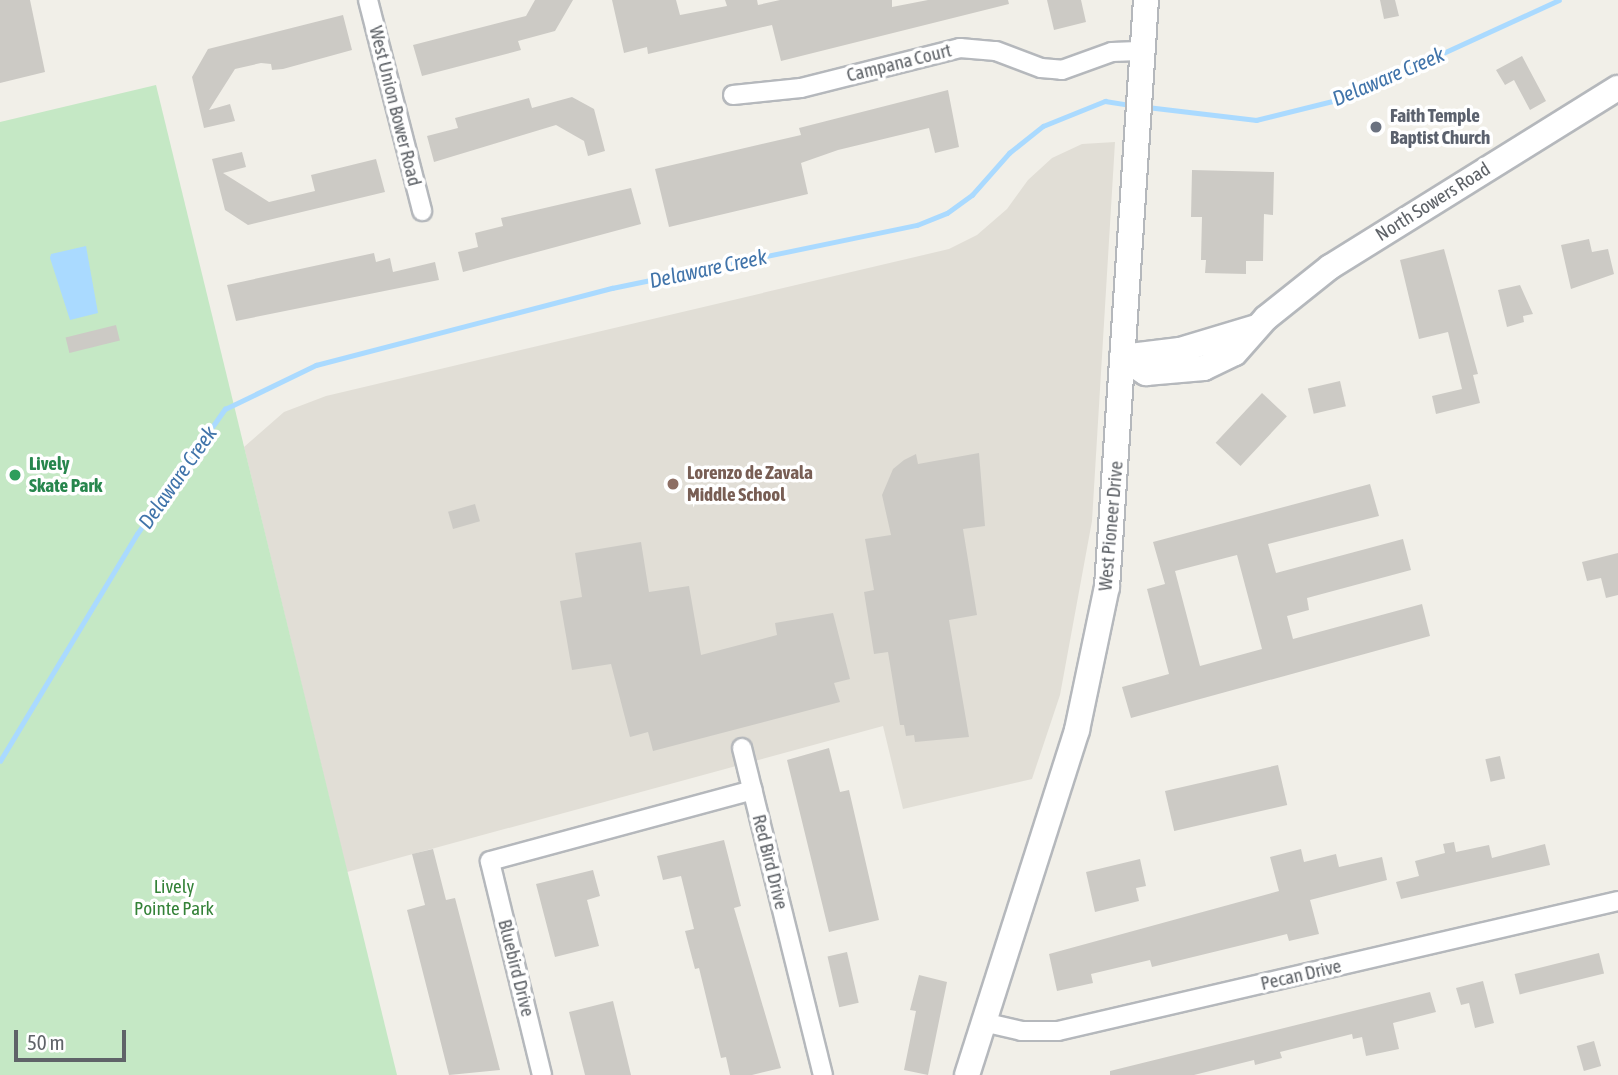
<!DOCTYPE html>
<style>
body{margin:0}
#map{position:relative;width:1618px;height:1075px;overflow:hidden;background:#f1efe8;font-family:"Asap Condensed",sans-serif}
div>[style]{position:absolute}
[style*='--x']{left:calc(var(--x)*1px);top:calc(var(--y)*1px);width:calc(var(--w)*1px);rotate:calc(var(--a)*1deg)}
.education>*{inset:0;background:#e1ded6}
.green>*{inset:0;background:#c5e8c5}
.water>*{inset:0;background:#aadaff}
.stream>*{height:4.5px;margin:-2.25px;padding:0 2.25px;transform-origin:2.25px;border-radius:2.25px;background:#aadaff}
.building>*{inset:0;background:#cccac5;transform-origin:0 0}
.roads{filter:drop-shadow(2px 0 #b5b8bc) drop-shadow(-2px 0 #b5b8bc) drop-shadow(0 2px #b5b8bc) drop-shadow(0 -2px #b5b8bc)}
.street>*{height:18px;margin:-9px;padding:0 9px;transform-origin:9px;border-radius:9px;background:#fff}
.secondary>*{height:24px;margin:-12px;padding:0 12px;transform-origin:12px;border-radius:12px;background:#fff}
.dots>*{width:19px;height:19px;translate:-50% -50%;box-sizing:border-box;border:4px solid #fff;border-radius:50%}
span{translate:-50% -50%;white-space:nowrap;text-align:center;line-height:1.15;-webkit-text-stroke:7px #fff;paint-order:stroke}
.street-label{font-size:19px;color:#5f6368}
.worship-label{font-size:19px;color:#5b616d;font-weight:700}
.left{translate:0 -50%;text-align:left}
.leisure-label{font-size:19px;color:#27864d;font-weight:700}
.education-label{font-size:19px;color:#785e54;font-weight:700}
.park-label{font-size:19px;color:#348238}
.water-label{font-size:21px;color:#4174aa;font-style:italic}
.scale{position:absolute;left:14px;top:1030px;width:112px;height:32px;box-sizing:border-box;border:4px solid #5f6368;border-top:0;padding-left:9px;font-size:21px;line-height:24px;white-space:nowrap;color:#5f6368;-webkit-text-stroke:5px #fff;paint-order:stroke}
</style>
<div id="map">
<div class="education">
<i style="clip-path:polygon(1115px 142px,1092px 521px,1060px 695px,1032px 779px,903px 809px,883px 726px,347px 872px,244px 447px,284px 412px,326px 396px,949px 249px,977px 235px,1007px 209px,1028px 180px,1052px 158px,1082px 144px)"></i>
</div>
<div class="green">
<i style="clip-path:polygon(156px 85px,397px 1075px,0 1075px,0 122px)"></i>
</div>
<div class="water">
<i style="clip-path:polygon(86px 246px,98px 313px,70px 320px,50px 258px,51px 254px)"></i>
</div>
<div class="stream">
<i style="--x:1147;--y:107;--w:110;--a:6.8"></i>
<i style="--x:1256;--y:120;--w:92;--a:-13.9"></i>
<i style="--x:1345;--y:98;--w:235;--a:-24.6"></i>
<i style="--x:0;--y:761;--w:265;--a:-58.9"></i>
<i style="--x:137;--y:534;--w:153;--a:-54.9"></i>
<i style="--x:225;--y:409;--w:101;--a:-25.8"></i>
<i style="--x:316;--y:365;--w:306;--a:-14.6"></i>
<i style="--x:612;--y:288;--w:311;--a:-11.7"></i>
<i style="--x:917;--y:225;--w:32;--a:-22"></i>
<i style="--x:947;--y:213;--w:31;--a:-36"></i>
<i style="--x:972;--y:195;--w:56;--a:-48.6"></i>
<i style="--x:1009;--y:153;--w:43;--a:-38.5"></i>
<i style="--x:1043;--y:126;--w:67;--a:-22"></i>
<i style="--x:1105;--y:101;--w:26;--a:9"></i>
</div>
<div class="building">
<i style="clip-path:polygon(0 0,30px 0,45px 72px,0 83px)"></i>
<i style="clip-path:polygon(535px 0,573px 0,555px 31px,518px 41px,521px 50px,422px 76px,413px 45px,526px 16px)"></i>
<i style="clip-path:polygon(612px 0,676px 0,680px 15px,727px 6px,725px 0,757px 0,758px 5px,780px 0,892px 0,892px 7px,928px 0,1008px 0,1009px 4px,781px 61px,772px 25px,648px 54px,647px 47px,624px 53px)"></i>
<i style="clip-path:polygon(1047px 0,1081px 0,1086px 22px,1054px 30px)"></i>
<i style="clip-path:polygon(1380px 0,1395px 0,1399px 16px,1384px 19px)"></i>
<i style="clip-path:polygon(343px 15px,352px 50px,283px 69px,272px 70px,271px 64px,261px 63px,235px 69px,209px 110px,230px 104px,235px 121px,204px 128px,192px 77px,208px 49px)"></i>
<i style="clip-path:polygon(1522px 56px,1546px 101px,1530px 110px,1514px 80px,1505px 85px,1496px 70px)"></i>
<i style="clip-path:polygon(948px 90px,959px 147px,935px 153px,929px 128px,838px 150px,801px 163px,808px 194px,669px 227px,655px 169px,801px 135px,799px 128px)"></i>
<i style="clip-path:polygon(572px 97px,594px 109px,605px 151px,588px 156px,584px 141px,556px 125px,434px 162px,427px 136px,458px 128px,455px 118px,529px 98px,532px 108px)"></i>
<i style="clip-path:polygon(242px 152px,246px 167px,223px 173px,269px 202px,315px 191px,311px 175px,376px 159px,385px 192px,248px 225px,225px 210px,212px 159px)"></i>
<i style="clip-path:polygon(1192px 170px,1274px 172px,1273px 215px,1264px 214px,1263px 261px,1246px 261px,1246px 274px,1205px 273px,1206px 260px,1201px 260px,1202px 217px,1191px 217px)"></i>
<i style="clip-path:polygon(631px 188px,641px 224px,463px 272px,458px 252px,478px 247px,475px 233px,503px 226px,501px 218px)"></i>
<i style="clip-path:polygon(1589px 239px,1592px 252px,1608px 249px,1614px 274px,1571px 289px,1561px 245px)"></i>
<i style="clip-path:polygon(1444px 249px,1478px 374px,1473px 375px,1480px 403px,1436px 414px,1432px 396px,1462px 389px,1448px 332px,1419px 339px,1400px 260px)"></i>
<i style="clip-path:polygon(374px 253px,376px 262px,390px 258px,393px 272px,435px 262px,439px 280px,236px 321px,227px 285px)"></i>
<i style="clip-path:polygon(1520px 285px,1533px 314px,1523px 316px,1524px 322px,1507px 327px,1498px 290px)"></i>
<i style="left:116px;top:325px;width:16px;height:52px;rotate:76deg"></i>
<i style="left:1340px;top:381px;width:26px;height:33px;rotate:77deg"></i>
<i style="left:1262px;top:393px;width:34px;height:68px;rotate:43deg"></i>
<i style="clip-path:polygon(979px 453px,985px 526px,963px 529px,977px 615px,949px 620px,969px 737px,915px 742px,914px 735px,906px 736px,904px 725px,900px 725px,888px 652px,874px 654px,864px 592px,874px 590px,865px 539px,891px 535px,882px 495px,893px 469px,904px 460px,916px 454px,918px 464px)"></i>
<i style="clip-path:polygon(evenodd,1370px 484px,1379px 516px,1268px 544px,1276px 573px,1403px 539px,1411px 570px,1307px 598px,1309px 610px,1287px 616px,1293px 639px,1422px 604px,1430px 636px,1131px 718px,1122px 687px,1169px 674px,1147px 589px,1165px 584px,1153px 542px,1370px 484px,1237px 555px,1262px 649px,1200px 666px,1175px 571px,1237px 555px)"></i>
<i style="left:475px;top:504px;width:18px;height:28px;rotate:74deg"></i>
<i style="clip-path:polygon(641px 542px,649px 592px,689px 586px,701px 655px,777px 635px,775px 623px,833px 613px,850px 679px,834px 683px,840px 702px,653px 751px,648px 732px,630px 737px,611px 664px,572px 670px,560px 601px,582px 597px,575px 553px)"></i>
<i style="clip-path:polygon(1618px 553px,1618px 595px,1606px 598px,1601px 578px,1587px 581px,1582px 562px)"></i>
<i style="clip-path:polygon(829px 748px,840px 792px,849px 790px,879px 920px,829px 932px,787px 760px)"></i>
<i style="left:1500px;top:756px;width:23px;height:15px;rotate:77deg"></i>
<i style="left:1278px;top:765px;width:41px;height:116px;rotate:77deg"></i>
<i style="clip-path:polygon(724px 840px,741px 906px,734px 908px,781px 1068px,752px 1075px,730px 1075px,726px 1057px,721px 1058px,699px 968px,695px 969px,685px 931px,694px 929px,681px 876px,663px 880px,657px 856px)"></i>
<i style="clip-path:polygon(1454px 842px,1456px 852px,1489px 845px,1492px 858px,1545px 844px,1550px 865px,1401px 899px,1396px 882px,1419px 876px,1415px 861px,1445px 853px,1443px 844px)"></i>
<i style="clip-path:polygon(433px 849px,446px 900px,455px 898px,500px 1070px,449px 1075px,407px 910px,425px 905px,412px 854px)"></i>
<i style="clip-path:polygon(1301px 849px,1304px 862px,1336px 854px,1339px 867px,1382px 857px,1387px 880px,1310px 900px,1319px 934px,1289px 941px,1287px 934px,1152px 967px,1150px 960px,1091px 974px,1093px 983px,1057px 991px,1049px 954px,1279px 891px,1270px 857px)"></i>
<i style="clip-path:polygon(1140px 859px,1146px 886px,1136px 888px,1139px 901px,1095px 912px,1086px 872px)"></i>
<i style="clip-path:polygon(593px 870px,600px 896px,587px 900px,599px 946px,555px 957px,536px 884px)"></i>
<i style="left:847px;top:952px;width:52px;height:20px;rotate:77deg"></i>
<i style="left:1599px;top:953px;width:21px;height:87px;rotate:76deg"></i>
<i style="clip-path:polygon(919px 975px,947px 982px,928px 1075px,904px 1070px,916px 1011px,910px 1010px)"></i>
<i style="clip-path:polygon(1483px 981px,1494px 1023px,1475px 1028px,1469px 1003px,1461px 1005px,1456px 988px)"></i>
<i style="clip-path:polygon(1430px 992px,1436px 1012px,1393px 1023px,1399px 1049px,1366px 1056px,1362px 1037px,1353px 1039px,1352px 1034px,1280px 1052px,1282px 1058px,1255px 1065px,1254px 1060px,1194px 1075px,1110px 1075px,1110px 1071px)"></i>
<i style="clip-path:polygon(613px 1001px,631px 1075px,585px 1075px,569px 1012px)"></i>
<i style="left:1594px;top:1041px;width:26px;height:18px;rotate:74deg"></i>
</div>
<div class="roads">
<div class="street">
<i style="--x:368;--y:0;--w:218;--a:75.6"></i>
<i style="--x:733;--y:95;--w:68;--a:-5.9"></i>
<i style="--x:801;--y:88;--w:164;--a:-14.1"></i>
<i style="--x:960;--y:48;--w:36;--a:5"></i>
<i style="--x:996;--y:51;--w:48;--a:20.7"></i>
<i style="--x:1041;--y:68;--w:21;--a:5"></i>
<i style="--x:1062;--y:70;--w:53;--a:-19.8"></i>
<i style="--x:1112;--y:52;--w:33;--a:-2"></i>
<i style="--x:742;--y:748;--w:337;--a:76.1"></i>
<i style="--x:983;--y:1022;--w:39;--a:13"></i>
<i style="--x:1021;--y:1031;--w:37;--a:0"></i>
<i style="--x:1058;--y:1031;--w:575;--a:-13.07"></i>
<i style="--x:542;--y:1075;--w:220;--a:-103.7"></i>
<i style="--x:490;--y:861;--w:272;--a:-15.1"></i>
</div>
<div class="secondary">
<i style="--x:1122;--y:357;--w:29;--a:34"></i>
<i style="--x:1146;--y:373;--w:58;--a:-4.9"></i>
<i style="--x:1204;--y:368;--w:34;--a:-26"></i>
<i style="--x:1235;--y:353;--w:47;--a:-48.5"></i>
<i style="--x:1266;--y:318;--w:82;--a:-38.6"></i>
<i style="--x:1330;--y:267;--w:339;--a:-31.9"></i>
<i style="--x:1122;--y:357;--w:58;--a:-6.9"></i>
<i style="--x:1180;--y:350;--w:79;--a:-16.8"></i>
<i style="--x:967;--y:1075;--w:362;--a:-72.3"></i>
<i style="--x:1077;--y:730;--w:146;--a:-78.2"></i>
<i style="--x:1107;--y:587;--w:588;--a:-86.2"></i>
</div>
</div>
<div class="dots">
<i style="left:1376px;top:127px;background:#6b7280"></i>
<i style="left:15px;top:475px;background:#2e9e5b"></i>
<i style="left:673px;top:484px;background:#8d6e63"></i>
</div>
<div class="street-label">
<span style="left:899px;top:63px;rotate:-14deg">Campana Court</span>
<span style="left:395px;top:106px;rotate:76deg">West Union Bower Road</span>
<span style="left:1433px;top:202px;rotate:-32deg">North Sowers Road</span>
<span style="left:1111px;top:526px;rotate:-85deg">West Pioneer Drive</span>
<span style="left:770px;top:862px;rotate:76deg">Red Bird Drive</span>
<span style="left:516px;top:968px;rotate:76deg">Bluebird Drive</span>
<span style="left:1301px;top:975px;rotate:-13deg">Pecan Drive</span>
</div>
<div class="worship-label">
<span class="left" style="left:1390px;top:127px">Faith Temple<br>Baptist Church</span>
</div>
<div class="leisure-label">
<span class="left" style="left:29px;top:475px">Lively<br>Skate Park</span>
</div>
<div class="education-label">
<span class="left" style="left:687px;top:484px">Lorenzo de Zavala<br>Middle School</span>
</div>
<div class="park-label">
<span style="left:174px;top:898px">Lively<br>Pointe Park</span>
</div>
<div class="water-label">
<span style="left:1388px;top:76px;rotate:-23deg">Delaware Creek</span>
<span style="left:708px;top:268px;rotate:-12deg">Delaware Creek</span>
<span style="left:177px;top:477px;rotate:-55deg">Delaware Creek</span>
</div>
<div class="scale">50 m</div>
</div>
